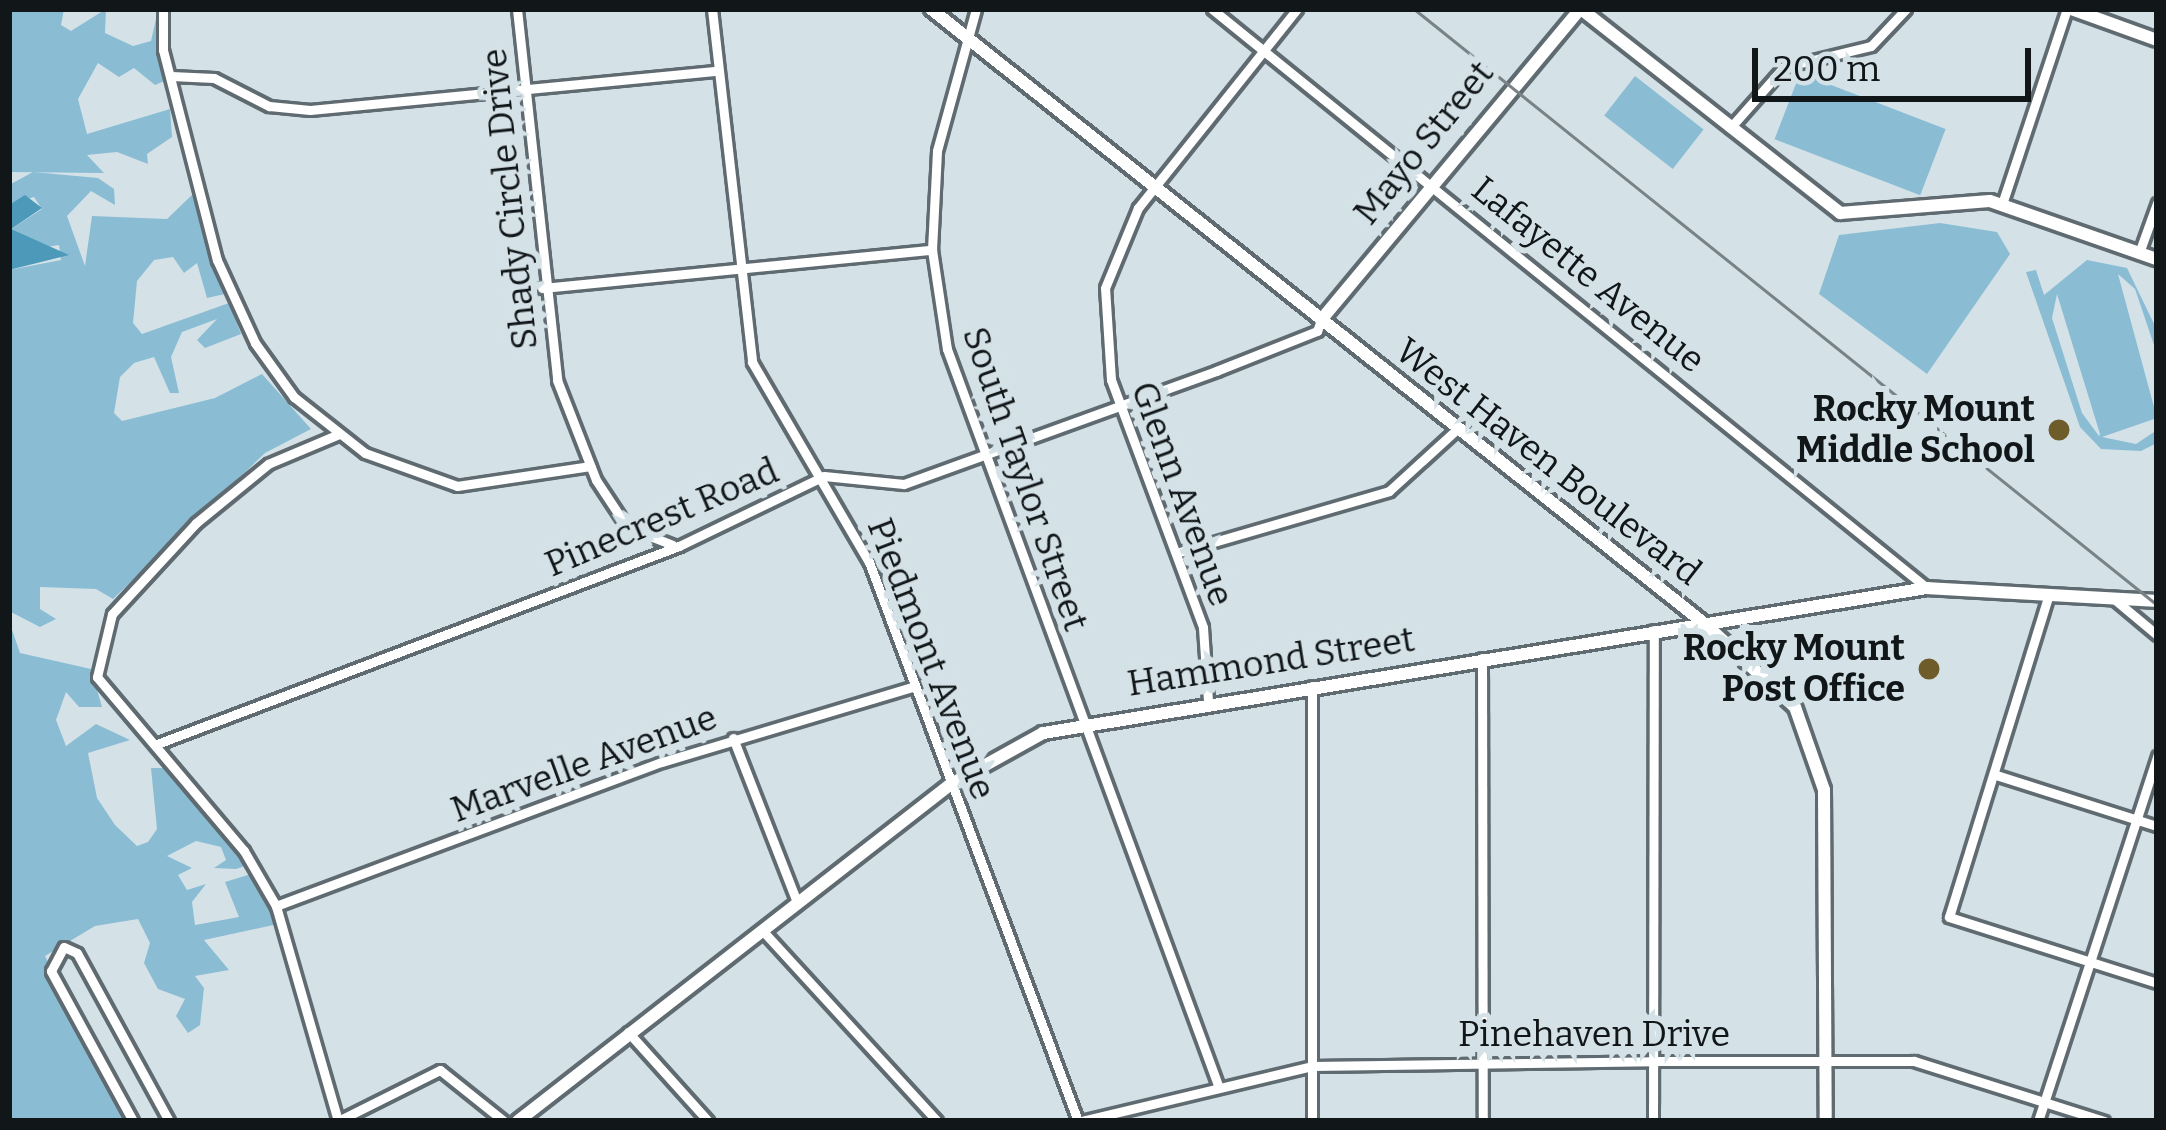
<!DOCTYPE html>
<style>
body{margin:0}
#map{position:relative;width:2166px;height:1130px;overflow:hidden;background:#d4e2e8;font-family:Bitter,serif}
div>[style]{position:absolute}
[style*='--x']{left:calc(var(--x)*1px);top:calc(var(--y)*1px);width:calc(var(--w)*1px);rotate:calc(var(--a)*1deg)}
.green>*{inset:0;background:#8abdd4;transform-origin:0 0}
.water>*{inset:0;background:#4c99ba}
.roads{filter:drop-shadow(3px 0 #5f6b71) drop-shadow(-3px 0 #5f6b71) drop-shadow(0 3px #5f6b71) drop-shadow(0 -3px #5f6b71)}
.minor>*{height:9px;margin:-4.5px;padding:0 4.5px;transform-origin:4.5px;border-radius:4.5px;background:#fff}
.tertiary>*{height:12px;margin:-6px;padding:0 6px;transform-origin:6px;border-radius:6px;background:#fff}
.rail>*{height:3px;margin:-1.5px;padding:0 1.5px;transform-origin:1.5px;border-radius:1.5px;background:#798387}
.dots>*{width:33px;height:33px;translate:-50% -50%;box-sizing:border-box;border:6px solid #d4e2e8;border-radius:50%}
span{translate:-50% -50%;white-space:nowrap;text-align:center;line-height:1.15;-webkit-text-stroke:12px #d4e2e8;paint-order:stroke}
.street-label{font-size:36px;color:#111618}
.poi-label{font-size:36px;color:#111618;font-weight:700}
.right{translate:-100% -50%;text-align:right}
.frame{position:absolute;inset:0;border:12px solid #111618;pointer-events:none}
.scale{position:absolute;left:1752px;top:48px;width:279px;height:54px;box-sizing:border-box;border:6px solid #111618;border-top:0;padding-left:15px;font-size:36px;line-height:42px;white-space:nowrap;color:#111618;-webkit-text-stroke:9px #d4e2e8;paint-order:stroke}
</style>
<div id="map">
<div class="green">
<i style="clip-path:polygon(9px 9px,64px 9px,61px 25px,71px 31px,106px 9px,105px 33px,133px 46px,151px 41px,158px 10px,167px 80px,155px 85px,134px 68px,119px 77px,98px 63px,78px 99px,87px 134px,170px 109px,172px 137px,147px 154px,148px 164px,117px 152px,87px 155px,104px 173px,9px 172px)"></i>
<i style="left:1800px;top:73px;width:156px;height:71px;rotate:21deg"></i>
<i style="left:1635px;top:76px;width:87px;height:50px;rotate:38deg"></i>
<i style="clip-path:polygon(33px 172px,98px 178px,114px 189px,115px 205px,91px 191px,67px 216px,85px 266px,92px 216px,167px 219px,194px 193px,225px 294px,207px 298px,197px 263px,184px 273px,173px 257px,154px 260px,137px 281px,133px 323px,142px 334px,229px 303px,241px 334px,205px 348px,197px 340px,217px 319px,182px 332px,171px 357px,179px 393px,170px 393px,154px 357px,134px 363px,120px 377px,114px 413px,122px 421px,215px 398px,262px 374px,311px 429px,265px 453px,113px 599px,96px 589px,40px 587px,40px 609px,56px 619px,40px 627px,9px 611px,9px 270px,61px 260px,59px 245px,39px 248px,11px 229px,42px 209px,34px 197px,9px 205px,9px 185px)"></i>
<i style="clip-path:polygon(1940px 223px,1997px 232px,2010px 254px,1927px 374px,1819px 294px,1839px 235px)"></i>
<i style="clip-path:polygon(evenodd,2087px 260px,2127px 268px,2157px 330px,2157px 354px,2135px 289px,2118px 274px,2157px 418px,2102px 437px,2136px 444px,2157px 430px,2157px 443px,2141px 451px,2101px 449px,2080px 427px,2026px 272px,2036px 270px,2044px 295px,2087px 260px,2057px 294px,2100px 434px,2099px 436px,2082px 413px,2052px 318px,2057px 294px)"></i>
<i style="clip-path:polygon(9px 621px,20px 653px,91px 669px,102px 707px,79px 707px,66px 692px,56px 720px,66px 746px,96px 724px,130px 740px,88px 753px,97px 798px,115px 825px,137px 846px,148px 842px,157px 829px,151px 768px,164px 768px,241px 853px,245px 866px,236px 869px,214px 868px,226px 860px,221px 847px,196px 841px,167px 856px,192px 868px,178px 875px,187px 890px,206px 884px,192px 902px,195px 925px,239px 917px,225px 882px,251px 874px,278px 924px,204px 940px,229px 970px,195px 976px,204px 988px,200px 1025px,188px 1033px,176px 1016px,185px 999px,158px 989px,144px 963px,150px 943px,138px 919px,95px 926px,45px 956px,126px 1121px,9px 1121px)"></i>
</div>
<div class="water">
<i style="clip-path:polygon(25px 195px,42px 208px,11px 229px,69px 255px,9px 270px,9px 205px)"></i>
</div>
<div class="roads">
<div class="minor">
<i style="--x:163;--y:9;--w:41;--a:90"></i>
<i style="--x:163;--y:50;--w:217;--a:75.6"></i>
<i style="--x:217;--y:260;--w:91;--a:65.4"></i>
<i style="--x:255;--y:343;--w:67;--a:54.2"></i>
<i style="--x:294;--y:397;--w:90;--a:38.3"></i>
<i style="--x:365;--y:453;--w:98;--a:19.7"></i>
<i style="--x:457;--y:486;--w:135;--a:-8.5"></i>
<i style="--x:517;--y:9;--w:373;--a:83.8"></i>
<i style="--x:557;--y:380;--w:107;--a:68.7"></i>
<i style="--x:596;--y:480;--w:56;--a:56.6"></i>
<i style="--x:627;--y:527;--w:49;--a:21.4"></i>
<i style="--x:712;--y:9;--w:355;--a:83.5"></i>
<i style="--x:752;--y:362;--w:232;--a:59.7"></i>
<i style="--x:869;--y:562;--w:597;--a:69.5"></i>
<i style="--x:976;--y:9;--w:147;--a:105.4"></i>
<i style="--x:937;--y:151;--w:99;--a:92.9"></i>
<i style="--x:932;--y:250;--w:100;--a:81.4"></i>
<i style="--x:947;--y:349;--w:787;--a:69.79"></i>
<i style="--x:1212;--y:9;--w:920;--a:39"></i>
<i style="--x:171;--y:76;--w:43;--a:2.7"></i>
<i style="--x:214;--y:78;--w:62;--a:27"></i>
<i style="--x:269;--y:106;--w:41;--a:5.6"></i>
<i style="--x:310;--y:110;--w:409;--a:-5.5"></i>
<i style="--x:1730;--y:128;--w:81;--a:-48.5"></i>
<i style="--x:1784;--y:67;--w:89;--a:-13.6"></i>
<i style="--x:1871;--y:46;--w:51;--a:-46.6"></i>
<i style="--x:2002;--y:204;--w:206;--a:-71.6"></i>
<i style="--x:2139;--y:253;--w:53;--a:-70.2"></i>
<i style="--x:542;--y:288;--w:392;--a:-5.6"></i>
<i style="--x:339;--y:434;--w:77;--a:157.1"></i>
<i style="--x:268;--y:464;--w:93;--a:140.7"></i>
<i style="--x:196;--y:523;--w:124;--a:132.7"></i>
<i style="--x:112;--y:614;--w:65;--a:103.4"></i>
<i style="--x:97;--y:677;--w:228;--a:49.8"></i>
<i style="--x:244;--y:851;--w:64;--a:59.8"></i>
<i style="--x:276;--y:906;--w:224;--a:73.9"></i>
<i style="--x:338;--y:1121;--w:114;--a:-26.6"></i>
<i style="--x:440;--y:1070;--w:82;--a:38.6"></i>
<i style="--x:1176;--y:553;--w:222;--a:-16.2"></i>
<i style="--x:1389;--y:491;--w:91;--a:-42.3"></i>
<i style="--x:2049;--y:594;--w:338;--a:107.2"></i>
<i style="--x:1949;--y:917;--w:218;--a:17.6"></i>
<i style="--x:2114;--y:599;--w:56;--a:39.9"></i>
<i style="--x:1482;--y:658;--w:463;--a:89.9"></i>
<i style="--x:1312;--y:686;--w:435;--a:90"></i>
<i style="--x:1208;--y:701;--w:74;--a:-93.9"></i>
<i style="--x:1203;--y:627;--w:264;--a:-110.4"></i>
<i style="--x:1111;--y:380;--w:92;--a:-93.7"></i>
<i style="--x:1105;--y:288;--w:87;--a:-67.6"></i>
<i style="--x:1138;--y:208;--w:255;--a:-51.4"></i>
<i style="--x:733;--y:738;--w:176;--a:68.7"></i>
<i style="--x:157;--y:744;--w:558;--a:-20.77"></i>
<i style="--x:679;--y:546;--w:161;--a:-25.8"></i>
<i style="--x:824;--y:476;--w:80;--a:5.7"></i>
<i style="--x:904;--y:484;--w:332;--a:-19.9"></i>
<i style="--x:1216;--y:371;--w:109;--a:-21.6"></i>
<i style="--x:1317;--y:331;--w:12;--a:-70"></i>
<i style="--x:1996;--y:775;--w:169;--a:17.6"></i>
<i style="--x:276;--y:906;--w:412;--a:-20.5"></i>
<i style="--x:662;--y:762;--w:264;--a:-16.7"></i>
<i style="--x:762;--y:930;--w:259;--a:47.5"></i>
<i style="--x:628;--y:1032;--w:120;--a:48"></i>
<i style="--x:133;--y:1121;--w:171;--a:-118.7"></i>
<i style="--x:51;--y:971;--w:27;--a:-62"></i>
<i style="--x:64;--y:947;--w:14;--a:25"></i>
<i style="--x:77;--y:953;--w:192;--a:61.3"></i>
<i style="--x:1081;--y:1121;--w:237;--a:-13.4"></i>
<i style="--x:1312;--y:1066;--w:341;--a:-0.8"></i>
<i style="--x:1653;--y:1061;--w:261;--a:0"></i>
<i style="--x:1914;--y:1061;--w:199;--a:17.5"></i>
<i style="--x:1653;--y:1121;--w:491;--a:-89.9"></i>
<i style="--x:2038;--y:1121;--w:384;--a:-71.9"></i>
</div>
<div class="tertiary">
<i style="--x:931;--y:9;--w:989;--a:38.47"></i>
<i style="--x:1705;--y:624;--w:122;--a:42.7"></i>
<i style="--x:1795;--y:707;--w:88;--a:70.7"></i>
<i style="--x:1824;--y:790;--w:331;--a:89.7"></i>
<i style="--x:1581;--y:9;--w:330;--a:38.2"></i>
<i style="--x:1840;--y:213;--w:150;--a:-4.6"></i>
<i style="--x:1990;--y:201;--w:177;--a:19.2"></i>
<i style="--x:2071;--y:9;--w:91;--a:19.8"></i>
<i style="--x:1321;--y:320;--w:405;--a:-50.2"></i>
<i style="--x:518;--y:1121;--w:549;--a:-37.89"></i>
<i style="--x:951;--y:784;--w:105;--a:-29"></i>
<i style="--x:1043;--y:733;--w:896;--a:-9.32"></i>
<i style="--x:1927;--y:588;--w:230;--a:3.2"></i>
</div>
</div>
<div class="rail">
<i style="--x:1414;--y:9;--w:953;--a:38.73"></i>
</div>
<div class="dots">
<i style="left:2059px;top:430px;background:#6e5c2a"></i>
<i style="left:1929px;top:669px;background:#6e5c2a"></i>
</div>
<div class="street-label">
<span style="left:1424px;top:143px;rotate:-51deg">Mayo Street</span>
<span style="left:510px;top:199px;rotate:-96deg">Shady Circle Drive</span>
<span style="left:1588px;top:275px;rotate:39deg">Lafayette Avenue</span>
<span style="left:1548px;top:462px;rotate:38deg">West Haven Boulevard</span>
<span style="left:1025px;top:479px;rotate:71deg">South Taylor Street</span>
<span style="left:1182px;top:494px;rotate:70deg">Glenn Avenue</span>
<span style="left:662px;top:518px;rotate:-23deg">Pinecrest Road</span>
<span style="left:931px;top:659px;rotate:69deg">Piedmont Avenue</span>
<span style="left:1271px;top:662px;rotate:-9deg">Hammond Street</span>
<span style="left:584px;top:764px;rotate:-20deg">Marvelle Avenue</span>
<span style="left:1594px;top:1035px">Pinehaven Drive</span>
</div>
<div class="poi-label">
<span class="right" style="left:2035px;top:430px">Rocky Mount<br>Middle School</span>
<span class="right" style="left:1905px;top:669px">Rocky Mount<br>Post Office</span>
</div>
<div class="frame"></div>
<div class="scale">200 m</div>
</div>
